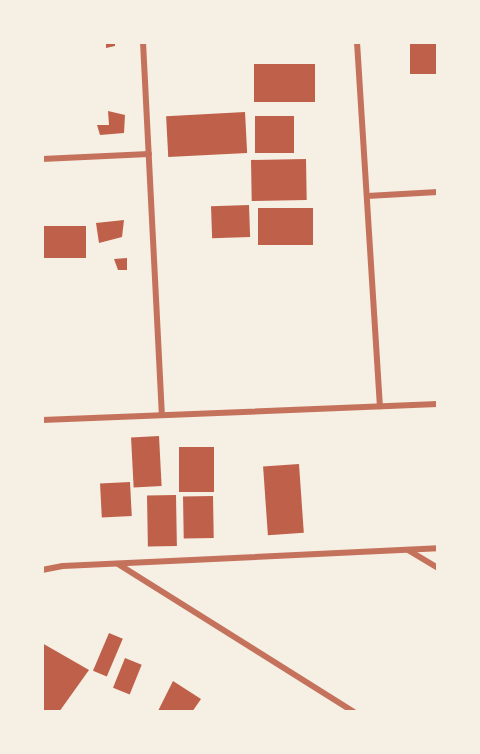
<!DOCTYPE html>
<style>
body{margin:0}
#map{position:relative;width:480px;height:754px;overflow:hidden;background:#f6efe4;font-family:Montserrat,sans-serif}
div>[style]{position:absolute}
[style*='--x']{left:calc(var(--x)*1px);top:calc(var(--y)*1px);width:calc(var(--w)*1px);rotate:calc(var(--a)*1deg)}
.building>*{inset:0;background:#bf614a;transform-origin:0 0}
.minor>*{height:6px;margin:-3px;padding:0 3px;transform-origin:3px;border-radius:3px;background:#c5725c}
span{translate:-50% -50%;white-space:nowrap;text-align:center;line-height:1.15;-webkit-text-stroke:5px #f6efe4;paint-order:stroke}
.frame{position:absolute;inset:0;border:44px solid #f6efe4;pointer-events:none}
</style>
<div id="map">
<div class="building">
<i style="clip-path:polygon(106px 42px,115px 42px,115px 46px,106px 48px)"></i>
<i style="left:410px;top:42px;width:28px;height:32px"></i>
<i style="left:315px;top:64px;width:38px;height:61px;rotate:90deg"></i>
<i style="clip-path:polygon(108px 111px,125px 115px,124px 133px,100px 135px,97px 125px,109px 125px)"></i>
<i style="left:245px;top:112px;width:41px;height:79px;rotate:87deg"></i>
<i style="left:255px;top:116px;width:39px;height:37px"></i>
<i style="left:306px;top:159px;width:41px;height:55px;rotate:89deg"></i>
<i style="left:249px;top:205px;width:32px;height:38px;rotate:88deg"></i>
<i style="left:313px;top:208px;width:37px;height:55px;rotate:90deg"></i>
<i style="clip-path:polygon(124px 220px,122px 237px,99px 243px,96px 223px)"></i>
<i style="left:86px;top:226px;width:32px;height:44px;rotate:90deg"></i>
<i style="clip-path:polygon(127px 258px,127px 270px,118px 270px,114px 259px)"></i>
<i style="left:159px;top:436px;width:50px;height:28px;rotate:87deg"></i>
<i style="left:214px;top:447px;width:45px;height:35px;rotate:90deg"></i>
<i style="left:299px;top:464px;width:69px;height:36px;rotate:86deg"></i>
<i style="left:130px;top:482px;width:34px;height:30px;rotate:87deg"></i>
<i style="left:176px;top:495px;width:51px;height:29px;rotate:89deg"></i>
<i style="left:213px;top:496px;width:42px;height:30px;rotate:89deg"></i>
<i style="left:109px;top:633px;width:15px;height:41px;rotate:23deg"></i>
<i style="clip-path:polygon(42px 643px,89px 670px,59px 712px,42px 712px)"></i>
<i style="left:125px;top:658px;width:18px;height:32px;rotate:22deg"></i>
<i style="clip-path:polygon(173px 681px,201px 699px,192px 712px,158px 711px)"></i>
</div>
<div class="minor">
<i style="--x:143;--y:42;--w:373;--a:87.1"></i>
<i style="--x:357;--y:42;--w:365;--a:86.4"></i>
<i style="--x:42;--y:159;--w:107;--a:-2.7"></i>
<i style="--x:367;--y:196;--w:71;--a:-3.2"></i>
<i style="--x:42;--y:420;--w:396;--a:-2.3"></i>
<i style="--x:408;--y:550;--w:35;--a:31"></i>
<i style="--x:118;--y:564;--w:279;--a:32.1"></i>
<i style="--x:42;--y:570;--w:21;--a:-11"></i>
<i style="--x:63;--y:566;--w:375;--a:-2.7"></i>
</div>
<div class="frame"></div>
</div>
